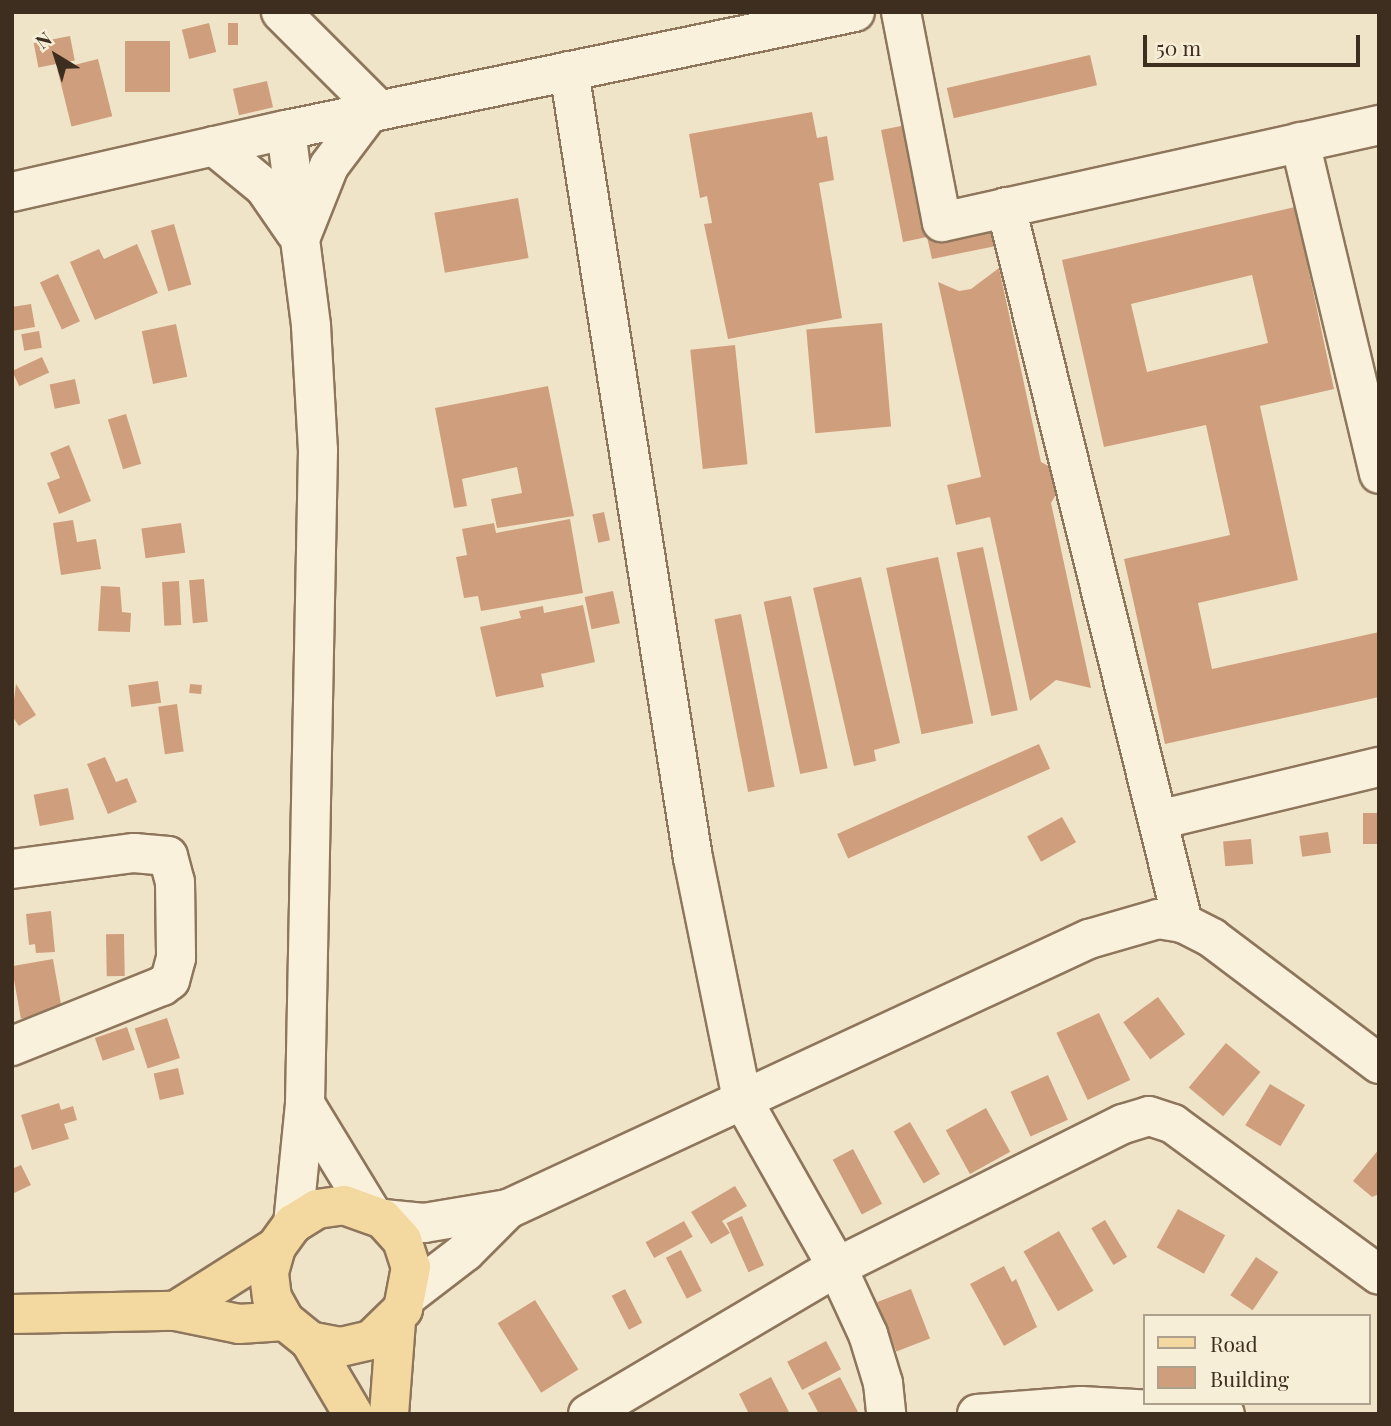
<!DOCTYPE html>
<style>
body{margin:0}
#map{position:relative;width:1391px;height:1426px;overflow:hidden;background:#f0e4c8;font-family:"Playfair Display",serif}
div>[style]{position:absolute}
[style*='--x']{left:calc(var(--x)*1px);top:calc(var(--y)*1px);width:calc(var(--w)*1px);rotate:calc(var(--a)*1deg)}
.building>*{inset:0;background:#cf9f7d;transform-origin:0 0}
.roads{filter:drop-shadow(2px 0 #8d765c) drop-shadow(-2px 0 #8d765c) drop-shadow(0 2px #8d765c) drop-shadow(0 -2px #8d765c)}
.minor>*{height:38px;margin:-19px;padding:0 19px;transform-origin:19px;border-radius:19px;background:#faf1dc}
.major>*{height:38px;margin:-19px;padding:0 19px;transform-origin:19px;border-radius:19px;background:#f3d9a0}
span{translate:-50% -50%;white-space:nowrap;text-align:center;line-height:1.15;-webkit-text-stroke:5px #f7eed8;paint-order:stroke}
.frame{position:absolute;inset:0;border:14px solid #3d2e20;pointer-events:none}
.legend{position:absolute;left:1143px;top:1314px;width:228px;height:91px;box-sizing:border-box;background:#f7eed8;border:2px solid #ada18e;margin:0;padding:9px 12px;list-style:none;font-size:21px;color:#3d2e20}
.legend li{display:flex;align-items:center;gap:14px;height:35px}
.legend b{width:35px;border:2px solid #ada18e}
.north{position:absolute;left:21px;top:21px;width:70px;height:70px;-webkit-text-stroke:5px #f7eed8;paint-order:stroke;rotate:322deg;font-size:19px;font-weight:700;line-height:28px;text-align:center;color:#3d2e20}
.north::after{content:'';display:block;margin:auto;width:24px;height:32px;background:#3d2e20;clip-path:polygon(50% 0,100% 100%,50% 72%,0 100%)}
.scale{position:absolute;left:1143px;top:35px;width:217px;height:32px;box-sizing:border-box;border:4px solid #3d2e20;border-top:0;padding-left:9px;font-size:21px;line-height:24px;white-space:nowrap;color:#3d2e20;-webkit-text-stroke:5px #f7eed8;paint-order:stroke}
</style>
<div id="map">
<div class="building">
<i style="left:209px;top:23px;width:30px;height:28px;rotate:76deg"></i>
<i style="left:228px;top:23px;width:10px;height:22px"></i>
<i style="left:70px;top:36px;width:25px;height:37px;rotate:79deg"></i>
<i style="left:125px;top:41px;width:45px;height:51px"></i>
<i style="left:1090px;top:55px;width:31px;height:147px;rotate:77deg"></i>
<i style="left:98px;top:59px;width:59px;height:42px;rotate:76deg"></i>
<i style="left:267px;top:81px;width:27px;height:35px;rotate:77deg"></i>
<i style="clip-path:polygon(812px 112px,817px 138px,827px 136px,834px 180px,819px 183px,842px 318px,728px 339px,704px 224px,712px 223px,707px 196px,700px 198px,689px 134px)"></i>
<i style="clip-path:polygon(906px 125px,927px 233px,991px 220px,996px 246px,932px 259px,927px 237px,903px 242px,881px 130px)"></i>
<i style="left:518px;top:198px;width:61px;height:85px;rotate:80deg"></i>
<i style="clip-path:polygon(evenodd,1295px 207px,1334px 389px,1260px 406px,1298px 580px,1198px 603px,1212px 669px,1379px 632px,1379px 697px,1165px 744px,1124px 559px,1230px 535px,1206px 425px,1104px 447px,1062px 260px,1295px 207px,1252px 275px,1268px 343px,1147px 372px,1131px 304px,1252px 275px)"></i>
<i style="left:174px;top:224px;width:63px;height:24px;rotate:74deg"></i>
<i style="clip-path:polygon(137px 244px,158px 293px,95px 320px,70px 262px,99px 249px,104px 259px)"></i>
<i style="clip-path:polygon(999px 268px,1041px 462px,1056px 470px,1060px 488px,1051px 503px,1091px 688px,1056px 680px,1030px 701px,990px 517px,956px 525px,947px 485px,981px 477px,938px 282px,959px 291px,971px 289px)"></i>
<i style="left:58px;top:274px;width:52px;height:20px;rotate:65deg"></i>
<i style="clip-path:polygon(31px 304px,35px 327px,12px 331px,12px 307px)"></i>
<i style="left:882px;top:323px;width:104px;height:76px;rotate:85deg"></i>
<i style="left:176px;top:324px;width:54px;height:35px;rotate:78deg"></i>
<i style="left:39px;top:331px;width:17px;height:18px;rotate:80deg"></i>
<i style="left:735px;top:345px;width:120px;height:45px;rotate:84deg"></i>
<i style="left:42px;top:357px;width:17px;height:33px;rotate:65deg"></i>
<i style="left:75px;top:379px;width:25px;height:26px;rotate:78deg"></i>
<i style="clip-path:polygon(548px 386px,574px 516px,497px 528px,491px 499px,522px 493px,517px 467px,462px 479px,467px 506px,454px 508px,435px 408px)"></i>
<i style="left:126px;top:414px;width:52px;height:19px;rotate:73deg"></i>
<i style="clip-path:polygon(69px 445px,91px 501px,59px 514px,47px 483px,60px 478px,50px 453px)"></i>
<i style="left:604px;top:512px;width:29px;height:12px;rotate:78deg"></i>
<i style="clip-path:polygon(570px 519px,583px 593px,481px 611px,478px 596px,464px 598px,456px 557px,467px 555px,462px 529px,494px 523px,496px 533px)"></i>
<i style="clip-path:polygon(73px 520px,77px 542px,96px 539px,101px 569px,61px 575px,53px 523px)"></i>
<i style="left:181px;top:523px;width:30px;height:40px;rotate:82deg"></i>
<i style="left:983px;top:547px;width:167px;height:27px;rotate:78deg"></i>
<i style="left:938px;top:557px;width:170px;height:53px;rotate:78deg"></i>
<i style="clip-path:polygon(861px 577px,900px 743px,874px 750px,876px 761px,854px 766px,813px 588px)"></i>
<i style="left:204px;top:579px;width:43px;height:15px;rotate:85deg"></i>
<i style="left:179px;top:581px;width:44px;height:17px;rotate:87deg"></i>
<i style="clip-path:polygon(101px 586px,120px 587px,122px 612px,131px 613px,130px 632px,98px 631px)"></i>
<i style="left:613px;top:591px;width:33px;height:29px;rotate:78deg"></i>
<i style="left:791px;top:596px;width:176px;height:28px;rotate:78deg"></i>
<i style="clip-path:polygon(583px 605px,595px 662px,541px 674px,544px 687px,496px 697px,480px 627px,521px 618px,519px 611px,543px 606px,544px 613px)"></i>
<i style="left:741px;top:614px;width:176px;height:27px;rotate:79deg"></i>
<i style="left:158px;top:681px;width:22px;height:30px;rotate:82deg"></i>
<i style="clip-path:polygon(16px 684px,36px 715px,19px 726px,12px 716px)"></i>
<i style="left:190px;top:684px;width:12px;height:9px;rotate:5deg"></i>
<i style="left:177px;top:704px;width:48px;height:19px;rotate:82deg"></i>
<i style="left:1039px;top:744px;width:27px;height:221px;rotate:66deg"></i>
<i style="clip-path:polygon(105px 757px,116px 782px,127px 778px,137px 802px,108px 814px,87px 764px)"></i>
<i style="left:68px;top:788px;width:32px;height:35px;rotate:79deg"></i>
<i style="left:1379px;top:813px;width:31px;height:16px;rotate:90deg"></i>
<i style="left:1062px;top:817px;width:29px;height:40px;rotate:61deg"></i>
<i style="left:1328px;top:832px;width:21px;height:29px;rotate:82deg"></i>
<i style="left:1251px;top:839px;width:25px;height:28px;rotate:85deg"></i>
<i style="clip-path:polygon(51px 911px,55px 952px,36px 953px,35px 944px,29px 945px,26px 914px)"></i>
<i style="left:124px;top:934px;width:42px;height:18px;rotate:89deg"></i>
<i style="left:53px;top:959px;width:53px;height:42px;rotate:80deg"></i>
<i style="left:1158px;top:997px;width:46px;height:43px;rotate:54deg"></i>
<i style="left:1099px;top:1013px;width:74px;height:47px;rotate:65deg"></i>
<i style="left:167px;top:1018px;width:42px;height:34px;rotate:72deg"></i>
<i style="left:127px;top:1027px;width:24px;height:34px;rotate:71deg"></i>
<i style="left:1226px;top:1043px;width:45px;height:58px;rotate:40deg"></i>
<i style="left:178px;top:1068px;width:27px;height:25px;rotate:77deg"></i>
<i style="left:1048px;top:1075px;width:49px;height:41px;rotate:66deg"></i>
<i style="left:1270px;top:1084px;width:41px;height:48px;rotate:31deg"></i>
<i style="clip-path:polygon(59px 1103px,61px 1110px,73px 1106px,77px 1120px,64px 1124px,69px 1139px,32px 1150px,21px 1115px)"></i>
<i style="left:986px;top:1108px;width:50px;height:46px;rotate:61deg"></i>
<i style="left:910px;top:1122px;width:60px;height:19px;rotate:60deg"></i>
<i style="left:853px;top:1149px;width:62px;height:23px;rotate:62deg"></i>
<i style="clip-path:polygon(1379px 1149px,1379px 1194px,1372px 1197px,1353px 1181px)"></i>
<i style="clip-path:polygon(21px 1165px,31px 1185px,12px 1194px,12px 1169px)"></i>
<i style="clip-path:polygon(735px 1186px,747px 1206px,722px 1221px,730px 1233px,711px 1244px,691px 1212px)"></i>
<i style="left:1178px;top:1209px;width:54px;height:44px;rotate:29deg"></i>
<i style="left:742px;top:1216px;width:54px;height:17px;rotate:66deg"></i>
<i style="left:1105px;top:1220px;width:43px;height:16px;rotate:59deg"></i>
<i style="left:684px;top:1221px;width:18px;height:44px;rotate:61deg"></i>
<i style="left:1059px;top:1231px;width:69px;height:41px;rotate:60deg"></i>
<i style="left:681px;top:1250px;width:46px;height:17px;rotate:63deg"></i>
<i style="left:1256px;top:1257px;width:27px;height:46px;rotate:34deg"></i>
<i style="clip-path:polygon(1004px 1266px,1012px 1282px,1016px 1279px,1037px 1327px,1004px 1346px,970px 1284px)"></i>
<i style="left:625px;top:1289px;width:38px;height:15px;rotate:63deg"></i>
<i style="left:911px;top:1289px;width:53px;height:36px;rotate:69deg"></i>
<i style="left:535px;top:1300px;width:82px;height:44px;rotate:58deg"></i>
<i style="left:826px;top:1341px;width:32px;height:44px;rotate:62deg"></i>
<i style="clip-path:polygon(771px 1377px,790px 1414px,749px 1414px,739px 1394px)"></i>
<i style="clip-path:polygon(840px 1377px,859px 1414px,819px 1414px,808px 1393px)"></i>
</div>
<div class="roads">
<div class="minor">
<i style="--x:281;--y:12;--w:139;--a:45"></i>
<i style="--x:901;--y:12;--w:214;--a:79"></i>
<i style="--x:942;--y:222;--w:448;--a:-12.5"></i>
<i style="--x:569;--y:71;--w:797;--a:81.05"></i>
<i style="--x:693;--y:858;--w:246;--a:78.5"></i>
<i style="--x:742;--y:1099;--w:193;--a:60.5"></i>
<i style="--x:837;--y:1267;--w:74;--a:65.2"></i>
<i style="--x:868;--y:1334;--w:51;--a:73"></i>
<i style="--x:883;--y:1383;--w:31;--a:84"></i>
<i style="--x:286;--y:130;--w:198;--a:82.7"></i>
<i style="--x:311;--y:326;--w:124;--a:86.8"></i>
<i style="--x:318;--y:450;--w:654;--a:91.14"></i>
<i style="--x:305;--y:1104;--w:121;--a:95.7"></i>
<i style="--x:1300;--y:142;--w:341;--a:76.6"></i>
<i style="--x:214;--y:146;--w:65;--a:39.4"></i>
<i style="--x:264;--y:187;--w:55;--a:55.4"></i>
<i style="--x:12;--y:192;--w:281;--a:-12.8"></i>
<i style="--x:286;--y:130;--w:581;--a:-11.72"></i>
<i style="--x:1006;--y:207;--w:738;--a:76.11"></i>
<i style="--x:302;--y:234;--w:73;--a:-68.3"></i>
<i style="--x:329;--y:166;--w:66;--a:-53"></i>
<i style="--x:1158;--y:820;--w:227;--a:-13.5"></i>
<i style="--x:12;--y:869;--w:123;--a:-7.5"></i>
<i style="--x:134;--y:853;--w:34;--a:5"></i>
<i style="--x:168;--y:856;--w:27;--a:75"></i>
<i style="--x:175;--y:882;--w:76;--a:89.2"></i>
<i style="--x:176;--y:958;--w:23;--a:105"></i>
<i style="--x:170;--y:980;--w:10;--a:143"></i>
<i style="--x:162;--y:986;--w:162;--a:158.2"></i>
<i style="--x:305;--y:1104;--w:127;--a:58.6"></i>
<i style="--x:383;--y:1219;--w:41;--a:5.6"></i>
<i style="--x:424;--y:1223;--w:85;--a:-9.5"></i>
<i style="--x:508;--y:1209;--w:641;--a:-24.93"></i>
<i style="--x:1089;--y:939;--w:72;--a:-16.2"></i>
<i style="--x:1158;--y:919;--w:25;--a:9"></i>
<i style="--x:1183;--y:923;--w:33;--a:27"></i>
<i style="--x:1212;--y:938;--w:209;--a:37"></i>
<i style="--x:409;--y:1295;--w:71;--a:-37.5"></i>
<i style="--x:465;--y:1252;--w:61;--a:-45"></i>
<i style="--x:588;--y:1414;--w:289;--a:-30.6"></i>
<i style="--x:837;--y:1267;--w:320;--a:-26.6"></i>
<i style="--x:1123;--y:1124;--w:27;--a:-17"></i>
<i style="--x:1149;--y:1116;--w:25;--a:18"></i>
<i style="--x:1173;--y:1124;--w:255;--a:36.2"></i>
<i style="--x:977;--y:1414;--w:104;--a:-4.4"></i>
<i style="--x:1081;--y:1406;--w:144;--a:3.2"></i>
</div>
<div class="major">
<i style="--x:175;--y:1311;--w:120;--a:-32.4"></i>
<i style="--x:276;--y:1247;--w:29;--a:-54"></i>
<i style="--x:293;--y:1224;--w:28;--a:-32"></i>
<i style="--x:317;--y:1209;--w:27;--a:-8"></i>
<i style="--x:344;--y:1205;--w:41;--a:19.7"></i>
<i style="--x:383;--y:1219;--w:28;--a:48"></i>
<i style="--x:402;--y:1240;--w:28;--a:72"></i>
<i style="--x:411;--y:1267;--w:43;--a:100.8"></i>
<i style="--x:403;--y:1309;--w:45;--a:135.9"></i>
<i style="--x:371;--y:1340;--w:32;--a:167"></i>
<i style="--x:340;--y:1347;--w:31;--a:-169"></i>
<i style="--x:310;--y:1341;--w:32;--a:-141"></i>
<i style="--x:285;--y:1321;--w:26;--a:-119"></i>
<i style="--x:272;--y:1298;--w:26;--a:-97"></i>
<i style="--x:269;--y:1272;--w:26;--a:-74"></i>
<i style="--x:12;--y:1314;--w:163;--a:-1.1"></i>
<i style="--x:175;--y:1311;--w:65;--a:11.5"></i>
<i style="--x:239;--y:1324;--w:46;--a:-3.7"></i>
<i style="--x:310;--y:1341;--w:85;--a:59.5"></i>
<i style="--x:389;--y:1414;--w:94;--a:-85.7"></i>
</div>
</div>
<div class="frame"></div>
<ul class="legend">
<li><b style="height:9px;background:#f3d9a0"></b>Road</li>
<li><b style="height:19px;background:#cf9f7d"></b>Building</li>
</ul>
<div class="north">N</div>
<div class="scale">50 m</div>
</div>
